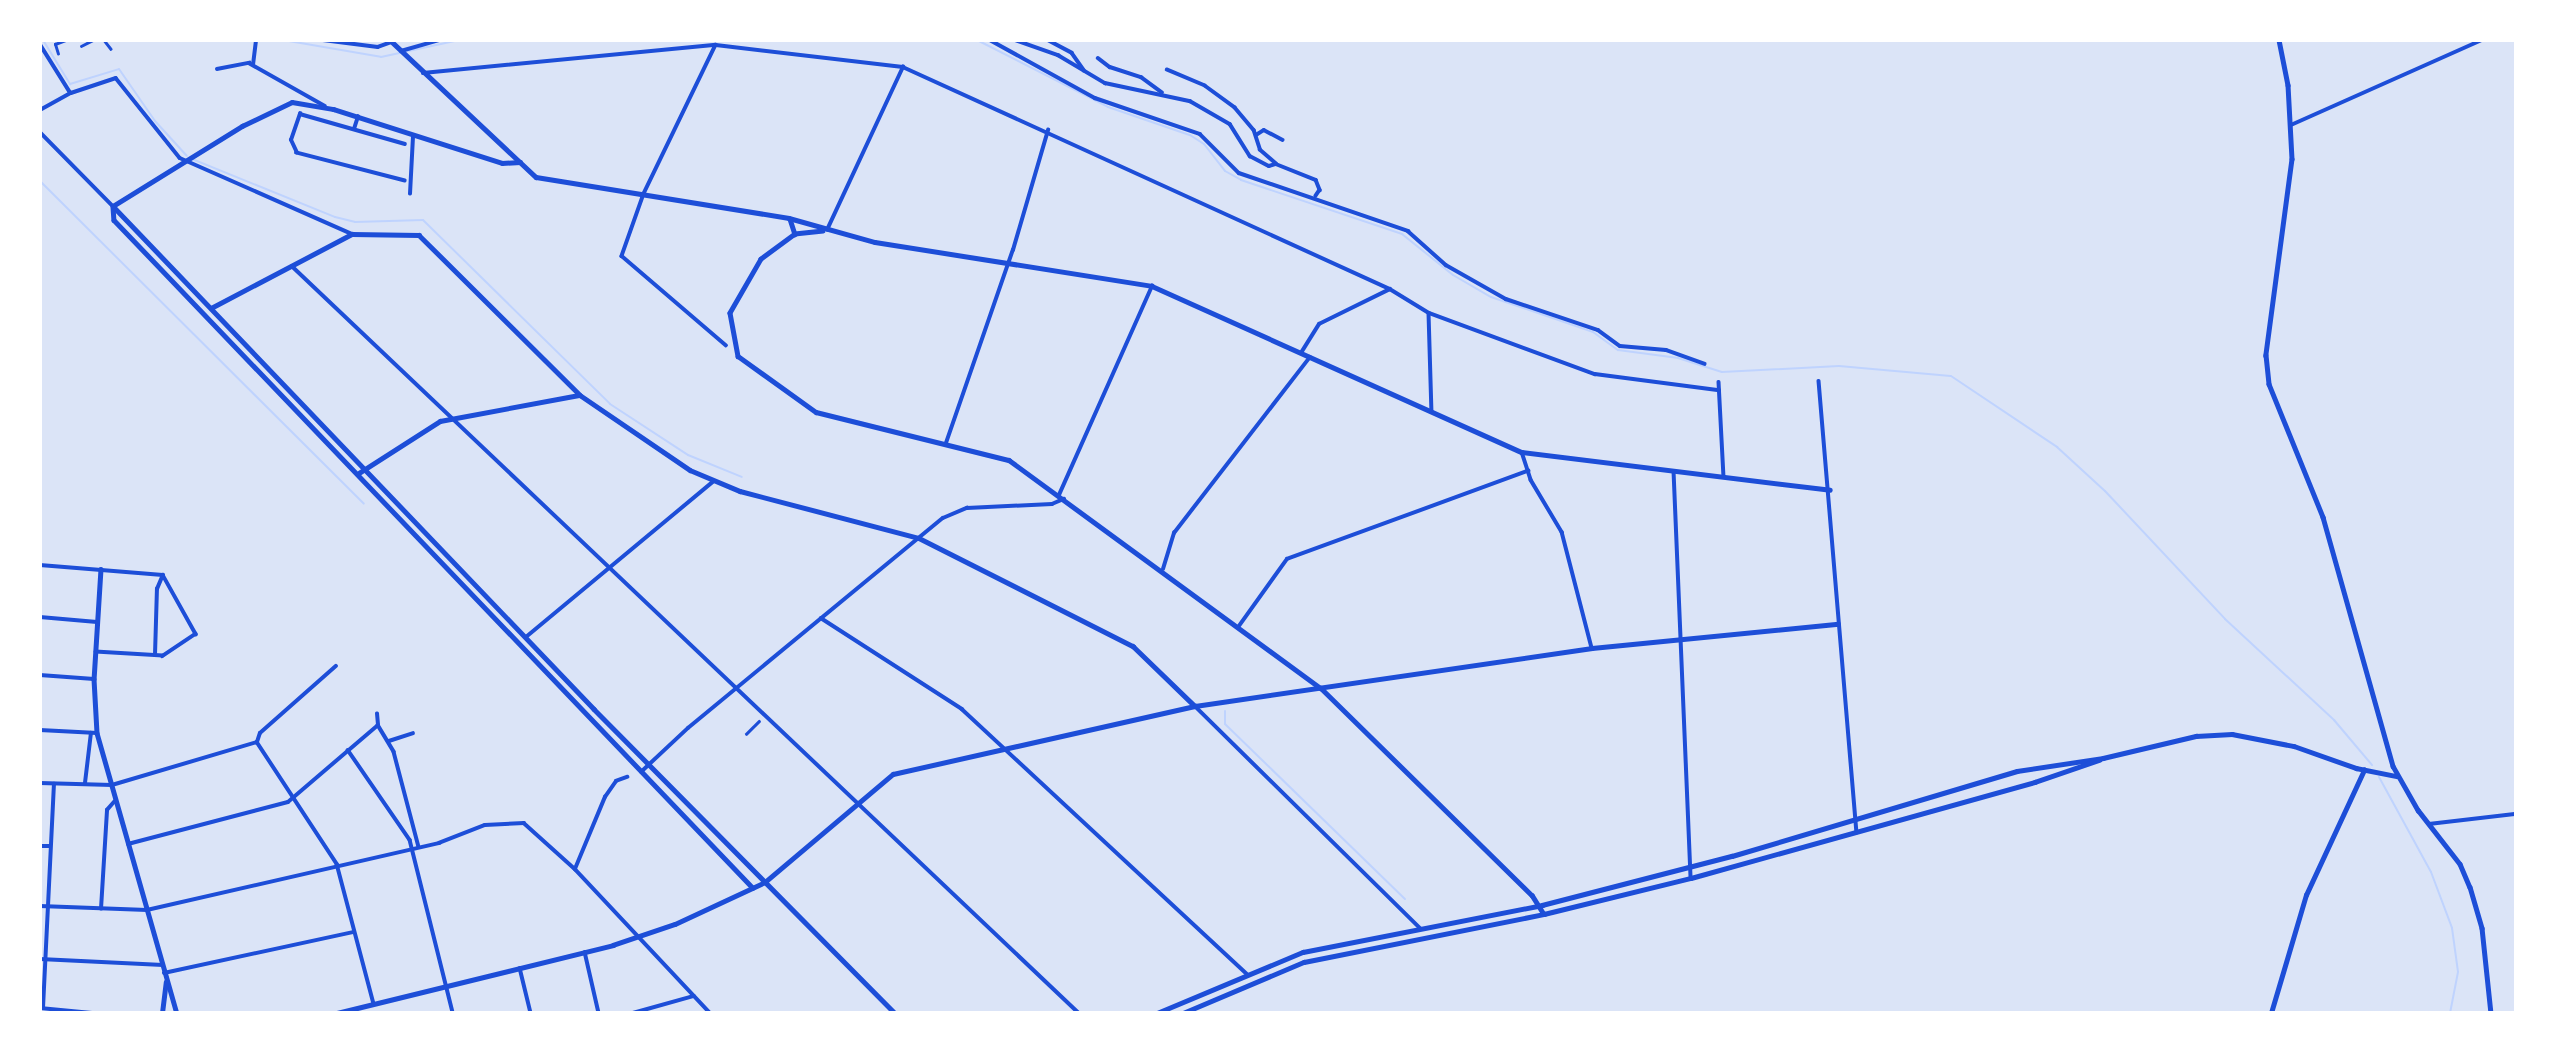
<!DOCTYPE html>
<style>
body{margin:0}
#map{position:relative;width:2556px;height:1053px;overflow:hidden;background:#f2f2f2;font-family:"Work Sans",sans-serif}
div>[style]{position:absolute}
[style*='--x']{left:calc(var(--x)*1px);top:calc(var(--y)*1px);width:calc(var(--w)*1px);rotate:calc(var(--a)*1deg)}
.green>*{inset:0;background:#dbe4f7;transform-origin:0 0}
.stream>*{height:2px;margin:-1px;padding:0 1px;transform-origin:1px;border-radius:1px;background:#bfd3fe}
.pedestrian>*{height:2.5px;margin:-1.25px;padding:0 1.25px;transform-origin:1.25px;border-radius:1.25px;background:#1d4ed8}
.minor>*{height:3.5px;margin:-1.75px;padding:0 1.75px;transform-origin:1.75px;border-radius:1.75px;background:#1d4ed8}
.tertiary>*{height:4.5px;margin:-2.25px;padding:0 2.25px;transform-origin:2.25px;border-radius:2.25px;background:#1d4ed8}
.secondary>*{height:4.5px;margin:-2.25px;padding:0 2.25px;transform-origin:2.25px;border-radius:2.25px;background:#1d4ed8}
span{translate:-50% -50%;white-space:nowrap;text-align:center;line-height:1.15;-webkit-text-stroke:7px #fff;paint-order:stroke}
.frame{position:absolute;inset:0;border:42px solid #fff;pointer-events:none}
</style>
<div id="map">
<div class="green">
<i style="left:40px;top:40px;width:2476px;height:973px"></i>
</div>
<div class="stream">
<i style="--x:43;--y:40;--w:52;--a:58.5"></i>
<i style="--x:70;--y:84;--w:51;--a:-17"></i>
<i style="--x:119;--y:69;--w:63;--a:55.3"></i>
<i style="--x:155;--y:121;--w:47;--a:47.6"></i>
<i style="--x:283;--y:40;--w:99;--a:9.8"></i>
<i style="--x:381;--y:57;--w:80;--a:-12.3"></i>
<i style="--x:977;--y:40;--w:147;--a:27.1"></i>
<i style="--x:1108;--y:107;--w:87;--a:18.9"></i>
<i style="--x:1190;--y:135;--w:17;--a:33"></i>
<i style="--x:1204;--y:144;--w:34;--a:52"></i>
<i style="--x:1225;--y:171;--w:18;--a:29"></i>
<i style="--x:1241;--y:180;--w:170;--a:18.5"></i>
<i style="--x:1402;--y:234;--w:65;--a:38.8"></i>
<i style="--x:1453;--y:275;--w:44;--a:30.1"></i>
<i style="--x:1491;--y:297;--w:108;--a:18.9"></i>
<i style="--x:1593;--y:332;--w:31;--a:36"></i>
<i style="--x:1618;--y:350;--w:61;--a:7.6"></i>
<i style="--x:1678;--y:358;--w:46;--a:17.7"></i>
<i style="--x:1722;--y:372;--w:117;--a:-2.9"></i>
<i style="--x:1839;--y:366;--w:112;--a:5.1"></i>
<i style="--x:1951;--y:376;--w:128;--a:33.8"></i>
<i style="--x:2057;--y:447;--w:65;--a:42.5"></i>
<i style="--x:2105;--y:491;--w:175;--a:46.8"></i>
<i style="--x:2225;--y:619;--w:149;--a:42.8"></i>
<i style="--x:2334;--y:720;--w:59;--a:49.8"></i>
<i style="--x:192;--y:159;--w:154;--a:22.1"></i>
<i style="--x:335;--y:217;--w:21;--a:14"></i>
<i style="--x:355;--y:222;--w:68;--a:-1.7"></i>
<i style="--x:423;--y:220;--w:262;--a:44.5"></i>
<i style="--x:610;--y:404;--w:93;--a:33.2"></i>
<i style="--x:688;--y:455;--w:58;--a:22.2"></i>
<i style="--x:40;--y:181;--w:457;--a:44.9"></i>
<i style="--x:1225;--y:711;--w:13;--a:90"></i>
<i style="--x:1225;--y:724;--w:251;--a:44.2"></i>
<i style="--x:2379;--y:777;--w:108;--a:61.3"></i>
<i style="--x:2431;--y:872;--w:60;--a:69.4"></i>
<i style="--x:2452;--y:928;--w:44;--a:82.2"></i>
<i style="--x:2458;--y:972;--w:42;--a:101"></i>
</div>
<div class="pedestrian">
<i style="--x:104;--y:40;--w:11;--a:52"></i>
<i style="--x:81;--y:46;--w:13;--a:-27"></i>
<i style="--x:58;--y:54;--w:10;--a:-107"></i>
<i style="--x:55;--y:44;--w:12;--a:-20"></i>
<i style="--x:746;--y:734;--w:18;--a:-45"></i>
</div>
<div class="minor">
<i style="--x:323;--y:40;--w:55;--a:7.3"></i>
<i style="--x:378;--y:47;--w:15;--a:-20"></i>
<i style="--x:990;--y:40;--w:120;--a:28.9"></i>
<i style="--x:1095;--y:98;--w:111;--a:18.9"></i>
<i style="--x:1200;--y:134;--w:55;--a:45"></i>
<i style="--x:1239;--y:173;--w:179;--a:18.9"></i>
<i style="--x:1408;--y:231;--w:51;--a:41.8"></i>
<i style="--x:1446;--y:265;--w:69;--a:29.5"></i>
<i style="--x:1506;--y:299;--w:97;--a:18.6"></i>
<i style="--x:1598;--y:330;--w:27;--a:36"></i>
<i style="--x:1620;--y:346;--w:46;--a:5"></i>
<i style="--x:1666;--y:350;--w:41;--a:19.7"></i>
<i style="--x:1015;--y:40;--w:46;--a:19.2"></i>
<i style="--x:1058;--y:55;--w:55;--a:30.8"></i>
<i style="--x:1105;--y:83;--w:87;--a:12"></i>
<i style="--x:1190;--y:101;--w:46;--a:29.9"></i>
<i style="--x:1230;--y:124;--w:38;--a:58"></i>
<i style="--x:1250;--y:156;--w:21;--a:28"></i>
<i style="--x:1269;--y:166;--w:7;--a:-16"></i>
<i style="--x:1276;--y:164;--w:21;--a:-139"></i>
<i style="--x:1260;--y:150;--w:20;--a:-108"></i>
<i style="--x:1254;--y:131;--w:30;--a:-130"></i>
<i style="--x:1235;--y:108;--w:37;--a:-144"></i>
<i style="--x:1205;--y:86;--w:41;--a:-157.2"></i>
<i style="--x:1048;--y:40;--w:27;--a:28"></i>
<i style="--x:1072;--y:53;--w:21;--a:55"></i>
<i style="--x:40;--y:44;--w:57;--a:58"></i>
<i style="--x:716;--y:45;--w:165;--a:115.8"></i>
<i style="--x:644;--y:194;--w:66;--a:109.5"></i>
<i style="--x:622;--y:256;--w:137;--a:40.6"></i>
<i style="--x:401;--y:51;--w:40;--a:-16"></i>
<i style="--x:1098;--y:58;--w:15;--a:37"></i>
<i style="--x:1110;--y:67;--w:33;--a:18"></i>
<i style="--x:1141;--y:77;--w:26;--a:36"></i>
<i style="--x:253;--y:65;--w:25;--a:-83"></i>
<i style="--x:217;--y:69;--w:33;--a:-11"></i>
<i style="--x:249;--y:63;--w:87;--a:29.5"></i>
<i style="--x:423;--y:73;--w:294;--a:-5.5"></i>
<i style="--x:716;--y:45;--w:188;--a:6.7"></i>
<i style="--x:903;--y:67;--w:535;--a:24.51"></i>
<i style="--x:1390;--y:289;--w:46;--a:31.6"></i>
<i style="--x:1429;--y:313;--w:177;--a:20.2"></i>
<i style="--x:1595;--y:374;--w:125;--a:7.4"></i>
<i style="--x:40;--y:110;--w:35;--a:-29"></i>
<i style="--x:71;--y:93;--w:47;--a:-18.4"></i>
<i style="--x:116;--y:78;--w:102;--a:51.3"></i>
<i style="--x:180;--y:158;--w:188;--a:23.8"></i>
<i style="--x:2291;--y:125;--w:209;--a:-24"></i>
<i style="--x:354;--y:129;--w:13;--a:-72"></i>
<i style="--x:40;--y:132;--w:104;--a:45.4"></i>
<i style="--x:1256;--y:135;--w:9;--a:-32"></i>
<i style="--x:1264;--y:130;--w:21;--a:28"></i>
<i style="--x:1276;--y:164;--w:43;--a:21.8"></i>
<i style="--x:1316;--y:180;--w:11;--a:68"></i>
<i style="--x:1320;--y:190;--w:7;--a:124"></i>
<i style="--x:405;--y:181;--w:112;--a:-165.5"></i>
<i style="--x:297;--y:153;--w:14;--a:-115"></i>
<i style="--x:291;--y:140;--w:28;--a:-71"></i>
<i style="--x:300;--y:114;--w:109;--a:15.9"></i>
<i style="--x:410;--y:194;--w:57;--a:-87"></i>
<i style="--x:827;--y:230;--w:180;--a:-65"></i>
<i style="--x:292;--y:266;--w:1085;--a:43.51"></i>
<i style="--x:1429;--y:313;--w:99;--a:88.3"></i>
<i style="--x:1301;--y:353;--w:34;--a:-58"></i>
<i style="--x:1319;--y:324;--w:79;--a:-26.2"></i>
<i style="--x:1819;--y:381;--w:453;--a:85.2"></i>
<i style="--x:1719;--y:382;--w:95;--a:87"></i>
<i style="--x:946;--y:443;--w:204;--a:-70.9"></i>
<i style="--x:1013;--y:250;--w:125;--a:-73.7"></i>
<i style="--x:1522;--y:452;--w:29;--a:72"></i>
<i style="--x:1531;--y:480;--w:61;--a:59.2"></i>
<i style="--x:1562;--y:532;--w:120;--a:75.5"></i>
<i style="--x:1674;--y:471;--w:407;--a:87.6"></i>
<i style="--x:1059;--y:495;--w:229;--a:-66"></i>
<i style="--x:40;--y:565;--w:123;--a:4.6"></i>
<i style="--x:163;--y:575;--w:68;--a:60.8"></i>
<i style="--x:196;--y:634;--w:40;--a:146"></i>
<i style="--x:163;--y:656;--w:67;--a:-176.6"></i>
<i style="--x:1163;--y:569;--w:38;--a:-73"></i>
<i style="--x:1174;--y:533;--w:222;--a:-52.3"></i>
<i style="--x:40;--y:617;--w:57;--a:5"></i>
<i style="--x:821;--y:618;--w:168;--a:32.8"></i>
<i style="--x:962;--y:709;--w:391;--a:42.9"></i>
<i style="--x:1239;--y:626;--w:82;--a:-54.4"></i>
<i style="--x:1287;--y:559;--w:257;--a:-20.1"></i>
<i style="--x:526;--y:637;--w:243;--a:-39.7"></i>
<i style="--x:155;--y:655;--w:66;--a:-88.3"></i>
<i style="--x:157;--y:589;--w:15;--a:-67"></i>
<i style="--x:40;--y:675;--w:54;--a:4.2"></i>
<i style="--x:1195;--y:706;--w:316;--a:44.6"></i>
<i style="--x:378;--y:725;--w:31;--a:59"></i>
<i style="--x:394;--y:752;--w:98;--a:75.3"></i>
<i style="--x:40;--y:730;--w:57;--a:3"></i>
<i style="--x:389;--y:741;--w:25;--a:-18"></i>
<i style="--x:257;--y:742;--w:146;--a:56.7"></i>
<i style="--x:337;--y:864;--w:145;--a:75.2"></i>
<i style="--x:257;--y:742;--w:9;--a:-72"></i>
<i style="--x:260;--y:733;--w:101;--a:-41.4"></i>
<i style="--x:348;--y:750;--w:109;--a:55.4"></i>
<i style="--x:410;--y:840;--w:178;--a:76"></i>
<i style="--x:641;--y:772;--w:64;--a:-43.1"></i>
<i style="--x:688;--y:728;--w:330;--a:-39.5"></i>
<i style="--x:943;--y:518;--w:26;--a:-23"></i>
<i style="--x:967;--y:508;--w:85;--a:-2.7"></i>
<i style="--x:1052;--y:504;--w:13;--a:-23"></i>
<i style="--x:40;--y:783;--w:72;--a:1.6"></i>
<i style="--x:112;--y:785;--w:151;--a:-16.5"></i>
<i style="--x:85;--y:783;--w:50;--a:-83.2"></i>
<i style="--x:2429;--y:824;--w:88;--a:-6.6"></i>
<i style="--x:128;--y:844;--w:165;--a:-14.7"></i>
<i style="--x:288;--y:802;--w:118;--a:-40.5"></i>
<i style="--x:378;--y:725;--w:11;--a:-95"></i>
<i style="--x:40;--y:846;--w:10;--a:0"></i>
<i style="--x:575;--y:869;--w:78;--a:-67.4"></i>
<i style="--x:605;--y:797;--w:19;--a:-55"></i>
<i style="--x:616;--y:781;--w:12;--a:-20"></i>
<i style="--x:40;--y:906;--w:107;--a:2.1"></i>
<i style="--x:147;--y:910;--w:300;--a:-12.9"></i>
<i style="--x:439;--y:843;--w:49;--a:-21.4"></i>
<i style="--x:485;--y:825;--w:39;--a:-3"></i>
<i style="--x:524;--y:823;--w:69;--a:42"></i>
<i style="--x:575;--y:869;--w:197;--a:46.8"></i>
<i style="--x:101;--y:909;--w:99;--a:-86.5"></i>
<i style="--x:107;--y:810;--w:11;--a:-49"></i>
<i style="--x:585;--y:952;--w:63;--a:77.1"></i>
<i style="--x:40;--y:959;--w:123;--a:2.8"></i>
<i style="--x:520;--y:968;--w:46;--a:76.3"></i>
<i style="--x:164;--y:973;--w:194;--a:-12.2"></i>
<i style="--x:40;--y:1008;--w:52;--a:5.5"></i>
<i style="--x:43;--y:1008;--w:224;--a:-87.2"></i>
<i style="--x:633;--y:1013;--w:63;--a:-15.6"></i>
</div>
<div class="tertiary">
<i style="--x:390;--y:40;--w:200;--a:43.2"></i>
<i style="--x:536;--y:177;--w:256;--a:9.2"></i>
<i style="--x:789;--y:218;--w:89;--a:15.6"></i>
<i style="--x:875;--y:242;--w:280;--a:9"></i>
<i style="--x:1152;--y:286;--w:406;--a:24.2"></i>
<i style="--x:1522;--y:452;--w:310;--a:7"></i>
<i style="--x:2279;--y:40;--w:46;--a:78.7"></i>
<i style="--x:2288;--y:85;--w:74;--a:86.9"></i>
<i style="--x:2292;--y:159;--w:198;--a:97.6"></i>
<i style="--x:2266;--y:355;--w:29;--a:84"></i>
<i style="--x:2269;--y:384;--w:144;--a:67.9"></i>
<i style="--x:2323;--y:517;--w:259;--a:74.3"></i>
<i style="--x:2393;--y:766;--w:51;--a:60.4"></i>
<i style="--x:2418;--y:810;--w:68;--a:52.1"></i>
<i style="--x:2460;--y:864;--w:25;--a:67"></i>
<i style="--x:2470;--y:887;--w:43;--a:73.7"></i>
<i style="--x:2482;--y:928;--w:85;--a:84"></i>
<i style="--x:113;--y:206;--w:696;--a:46.28"></i>
<i style="--x:594;--y:709;--w:428;--a:45.3"></i>
<i style="--x:113;--y:206;--w:152;--a:-31.8"></i>
<i style="--x:242;--y:126;--w:55;--a:-25.6"></i>
<i style="--x:292;--y:102;--w:42;--a:9.7"></i>
<i style="--x:333;--y:109;--w:177;--a:17.7"></i>
<i style="--x:502;--y:163;--w:18;--a:-3"></i>
<i style="--x:113;--y:207;--w:13;--a:86"></i>
<i style="--x:114;--y:220;--w:924;--a:46.27"></i>
<i style="--x:790;--y:219;--w:16;--a:72"></i>
<i style="--x:823;--y:231;--w:28;--a:174"></i>
<i style="--x:795;--y:234;--w:42;--a:143.7"></i>
<i style="--x:761;--y:259;--w:62;--a:119.9"></i>
<i style="--x:730;--y:313;--w:44;--a:79.5"></i>
<i style="--x:738;--y:356;--w:96;--a:35.7"></i>
<i style="--x:816;--y:412;--w:199;--a:14"></i>
<i style="--x:1009;--y:460;--w:386;--a:36.2"></i>
<i style="--x:1321;--y:688;--w:296;--a:44.5"></i>
<i style="--x:1532;--y:895;--w:22;--a:58"></i>
<i style="--x:211;--y:308;--w:159;--a:-27.7"></i>
<i style="--x:352;--y:234;--w:67;--a:0.9"></i>
<i style="--x:419;--y:235;--w:227;--a:44.8"></i>
<i style="--x:580;--y:395;--w:133;--a:34.3"></i>
<i style="--x:690;--y:470;--w:54;--a:22.8"></i>
<i style="--x:740;--y:491;--w:185;--a:14.7"></i>
<i style="--x:919;--y:538;--w:240;--a:26.8"></i>
<i style="--x:1133;--y:646;--w:86;--a:44.1"></i>
<i style="--x:359;--y:473;--w:96;--a:-32.7"></i>
<i style="--x:440;--y:421;--w:141;--a:-10.6"></i>
<i style="--x:101;--y:569;--w:110;--a:93.6"></i>
<i style="--x:94;--y:679;--w:54;--a:86.8"></i>
<i style="--x:97;--y:733;--w:291;--a:74.1"></i>
<i style="--x:2103;--y:758;--w:96;--a:-13.3"></i>
<i style="--x:2196;--y:736;--w:36;--a:-3"></i>
<i style="--x:2232;--y:734;--w:63;--a:11"></i>
<i style="--x:2294;--y:746;--w:66;--a:19.5"></i>
<i style="--x:2356;--y:768;--w:41;--a:11.3"></i>
<i style="--x:162;--y:1013;--w:31;--a:-83"></i>
<i style="--x:337;--y:1013;--w:284;--a:-13.8"></i>
<i style="--x:613;--y:945;--w:65;--a:-18.7"></i>
<i style="--x:675;--y:924;--w:99;--a:-25"></i>
<i style="--x:765;--y:882;--w:167;--a:-40.2"></i>
<i style="--x:893;--y:774;--w:310;--a:-12.7"></i>
<i style="--x:1195;--y:706;--w:401;--a:-8.3"></i>
<i style="--x:1592;--y:648;--w:247;--a:-5.6"></i>
<i style="--x:2271;--y:1013;--w:123;--a:-73.5"></i>
<i style="--x:2306;--y:895;--w:138;--a:-65.1"></i>
</div>
<div class="secondary">
<i style="--x:1157;--y:1013;--w:158;--a:-22.7"></i>
<i style="--x:1303;--y:952;--w:244;--a:-11.1"></i>
<i style="--x:1542;--y:905;--w:196;--a:-14.5"></i>
<i style="--x:1732;--y:856;--w:297;--a:-16.6"></i>
<i style="--x:2017;--y:771;--w:87;--a:-8.6"></i>
<i style="--x:1183;--y:1013;--w:131;--a:-22.9"></i>
<i style="--x:1304;--y:962;--w:245;--a:-11.3"></i>
<i style="--x:1544;--y:914;--w:151;--a:-13.8"></i>
<i style="--x:1691;--y:878;--w:357;--a:-15.6"></i>
<i style="--x:2035;--y:782;--w:68;--a:-19"></i>
</div>
<div class="frame"></div>
</div>
